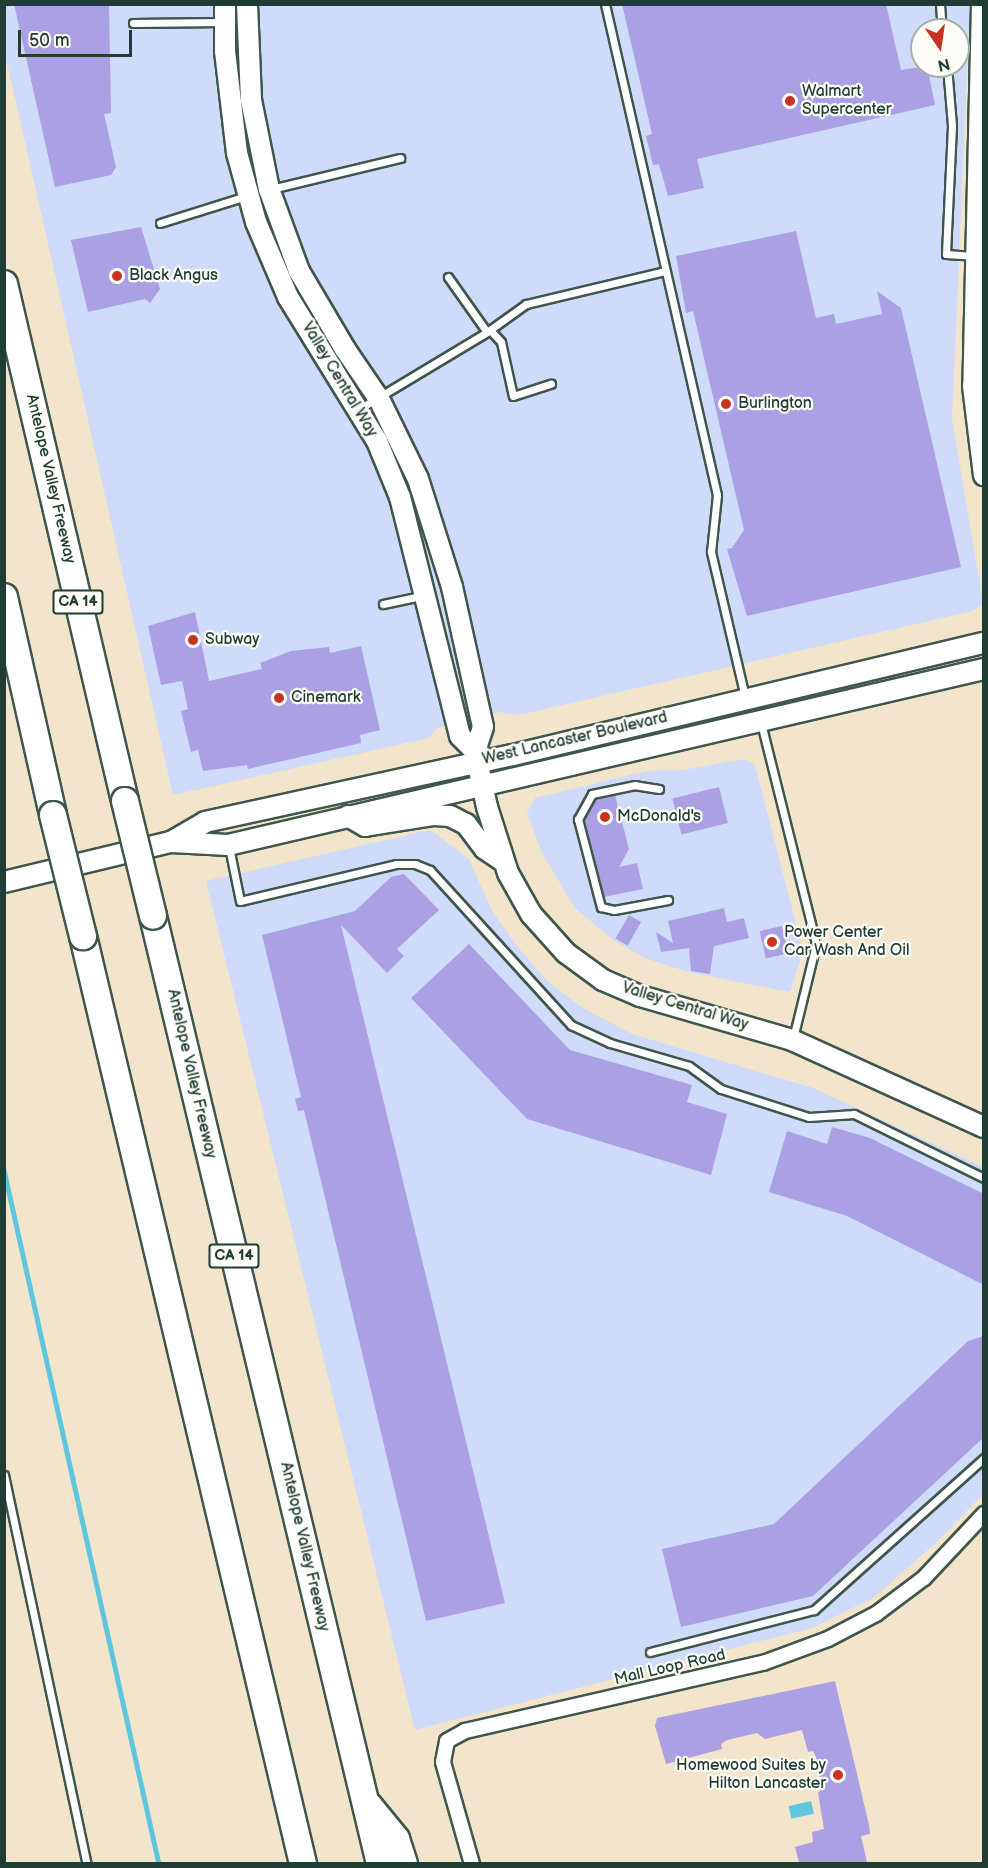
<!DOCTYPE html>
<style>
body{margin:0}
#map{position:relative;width:988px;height:1868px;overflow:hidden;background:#f3e5cb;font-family:"Balsamiq Sans",sans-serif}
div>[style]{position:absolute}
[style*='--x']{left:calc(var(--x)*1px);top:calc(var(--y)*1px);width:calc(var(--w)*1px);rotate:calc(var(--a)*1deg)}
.built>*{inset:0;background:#cedbfa}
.water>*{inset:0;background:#60c6de;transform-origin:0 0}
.stream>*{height:4.5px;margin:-2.25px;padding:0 2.25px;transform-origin:2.25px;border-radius:2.25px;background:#60c6de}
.building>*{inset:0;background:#aca0e5;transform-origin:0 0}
.roads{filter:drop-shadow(2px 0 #3f564b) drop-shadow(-2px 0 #3f564b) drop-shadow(0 2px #3f564b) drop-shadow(0 -2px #3f564b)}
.lane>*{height:7px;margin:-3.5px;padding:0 3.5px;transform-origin:3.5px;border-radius:3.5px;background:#fff}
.street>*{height:14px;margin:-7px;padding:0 7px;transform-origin:7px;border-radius:7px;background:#fff}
.secondary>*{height:20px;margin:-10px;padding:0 10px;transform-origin:10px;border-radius:10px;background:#fff}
.highway>*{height:26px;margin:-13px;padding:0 13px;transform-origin:13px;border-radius:13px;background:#fff}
.bridges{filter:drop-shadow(2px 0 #3f564b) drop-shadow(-2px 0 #3f564b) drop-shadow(0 2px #3f564b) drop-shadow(0 -2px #3f564b)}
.highway-bridge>*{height:26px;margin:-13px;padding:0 13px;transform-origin:13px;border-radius:13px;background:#fff}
.dots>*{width:16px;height:16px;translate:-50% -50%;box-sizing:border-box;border:3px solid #fdfcf7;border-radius:50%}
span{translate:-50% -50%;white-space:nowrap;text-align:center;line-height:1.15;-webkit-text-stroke:4.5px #fdfcf7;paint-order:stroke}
.shield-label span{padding:2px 4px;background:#fdfcf7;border:2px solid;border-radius:4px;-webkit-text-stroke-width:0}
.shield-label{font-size:15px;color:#1f3d34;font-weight:700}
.poi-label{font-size:16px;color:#1f3d34}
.left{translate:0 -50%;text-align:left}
.right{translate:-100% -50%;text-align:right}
.street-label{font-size:16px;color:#1f3d34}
.frame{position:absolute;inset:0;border:6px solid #1f3d34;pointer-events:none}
.north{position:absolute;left:910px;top:18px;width:60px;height:60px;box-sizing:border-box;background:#fdfcf7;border:2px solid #a4b0a9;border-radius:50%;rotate:167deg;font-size:16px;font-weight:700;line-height:24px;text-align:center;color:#1f3d34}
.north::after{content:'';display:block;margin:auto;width:21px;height:27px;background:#c8321e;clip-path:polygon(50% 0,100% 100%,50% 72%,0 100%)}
.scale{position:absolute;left:18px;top:30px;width:114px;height:27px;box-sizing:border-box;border:3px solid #1f3d34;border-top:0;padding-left:8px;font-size:18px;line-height:21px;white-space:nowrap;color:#1f3d34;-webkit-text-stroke:4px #fdfcf7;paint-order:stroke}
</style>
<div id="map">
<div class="built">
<i style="clip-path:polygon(evenodd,4px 5px,970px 5px,952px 419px,983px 603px,973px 611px,519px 715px,498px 712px,437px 728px,429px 738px,173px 795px,5px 54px,4px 5px,922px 30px,958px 30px,958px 66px,922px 66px,922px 30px)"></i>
<i style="clip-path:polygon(744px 759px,755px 765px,803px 951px,790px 992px,688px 972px,645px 958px,613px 940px,575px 908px,542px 853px,527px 813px,535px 798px,647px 771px,683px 770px)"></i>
<i style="clip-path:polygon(430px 830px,469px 859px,492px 911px,517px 946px,547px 981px,583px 1008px,632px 1034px,813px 1088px,983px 1167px,983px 1494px,942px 1537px,875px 1597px,812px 1628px,415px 1730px,206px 881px)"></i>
</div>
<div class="water">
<i style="left:811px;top:1801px;width:13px;height:23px;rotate:77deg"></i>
</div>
<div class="stream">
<i style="--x:4;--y:1170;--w:711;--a:77.41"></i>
</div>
<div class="building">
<i style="clip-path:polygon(14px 4px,109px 4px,111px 113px,104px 114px,116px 167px,111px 175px,55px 187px)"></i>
<i style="clip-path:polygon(622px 4px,886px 4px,901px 70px,927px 66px,935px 105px,697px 159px,704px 188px,668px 196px,659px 164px,653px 165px,646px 136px,652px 134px)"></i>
<i style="clip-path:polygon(141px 227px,160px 289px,150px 303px,145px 299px,88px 312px,71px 240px)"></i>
<i style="clip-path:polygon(796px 231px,816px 318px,834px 314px,836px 324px,882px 314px,877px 291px,901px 308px,961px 567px,747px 616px,727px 549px,732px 548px,744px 530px,693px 311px,686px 313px,676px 256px)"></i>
<i style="clip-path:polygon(195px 612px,209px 681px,262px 669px,260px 663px,291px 651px,329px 647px,330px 653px,361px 646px,380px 730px,360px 735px,361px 743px,248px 769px,247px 765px,203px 771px,198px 750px,191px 752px,181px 711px,188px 709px,182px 681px,161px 685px,148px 626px)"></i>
<i style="left:719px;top:787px;width:37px;height:48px;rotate:76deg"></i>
<i style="clip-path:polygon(615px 795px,629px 849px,619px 867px,637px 863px,643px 889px,604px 897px,584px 820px,596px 799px)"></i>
<i style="clip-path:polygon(404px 874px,439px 910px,397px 949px,404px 956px,387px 973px,341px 925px,505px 1603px,426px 1621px,304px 1110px,298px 1111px,295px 1099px,301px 1097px,262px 935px,355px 911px,391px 877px)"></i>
<i style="clip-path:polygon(724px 908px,727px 922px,744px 918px,749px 938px,714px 946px,710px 974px,691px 971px,689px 948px,661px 952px,656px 932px,673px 943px,668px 921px)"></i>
<i style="left:629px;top:915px;width:14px;height:27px;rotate:30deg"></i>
<i style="left:782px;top:926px;width:28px;height:23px;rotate:77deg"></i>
<i style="clip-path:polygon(469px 944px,570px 1050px,692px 1085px,687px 1102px,727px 1114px,711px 1175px,527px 1119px,411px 998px)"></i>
<i style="clip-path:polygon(832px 1127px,870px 1138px,984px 1194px,984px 1285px,847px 1216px,769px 1192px,787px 1131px,827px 1144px)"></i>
<i style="clip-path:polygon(984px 1336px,984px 1437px,813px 1596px,681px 1627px,662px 1549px,774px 1524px,968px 1341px)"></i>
<i style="clip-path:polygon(835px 1681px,869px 1825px,870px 1834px,861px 1836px,867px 1862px,799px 1863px,795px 1847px,813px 1842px,812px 1832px,824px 1829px,818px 1793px,823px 1787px,816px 1757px,813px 1751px,808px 1752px,802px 1730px,765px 1739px,757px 1733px,727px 1740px,721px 1744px,722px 1749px,666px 1764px,655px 1726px,657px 1718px)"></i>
</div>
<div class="roads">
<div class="lane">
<i style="--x:605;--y:4;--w:504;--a:77.15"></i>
<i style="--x:717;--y:495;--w:57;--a:96"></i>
<i style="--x:711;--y:552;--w:149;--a:76.8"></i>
<i style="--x:940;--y:4;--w:26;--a:86"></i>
<i style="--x:133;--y:23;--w:90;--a:-0.6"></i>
<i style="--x:947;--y:66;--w:60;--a:85.2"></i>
<i style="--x:952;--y:126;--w:128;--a:92.7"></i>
<i style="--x:946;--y:254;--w:27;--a:4"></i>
<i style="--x:271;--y:189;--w:133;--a:-13.5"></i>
<i style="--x:160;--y:223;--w:90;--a:-17.4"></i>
<i style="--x:448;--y:277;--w:67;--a:54.7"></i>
<i style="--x:490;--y:330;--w:16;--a:47"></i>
<i style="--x:501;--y:342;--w:55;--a:77.5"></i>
<i style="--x:513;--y:396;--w:40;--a:-18"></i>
<i style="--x:359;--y:409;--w:149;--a:-31"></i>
<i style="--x:487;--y:332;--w:48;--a:-35.7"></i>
<i style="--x:526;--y:304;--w:142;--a:-13.4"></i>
<i style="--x:383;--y:604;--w:40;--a:-12"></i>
<i style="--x:761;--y:723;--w:228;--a:76"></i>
<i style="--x:816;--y:944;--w:97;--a:103.7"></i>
<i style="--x:659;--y:789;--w:24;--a:-171"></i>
<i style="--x:635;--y:785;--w:44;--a:168.2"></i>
<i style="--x:592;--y:794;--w:29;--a:119"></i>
<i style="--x:578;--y:819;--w:91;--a:75.4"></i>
<i style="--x:601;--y:907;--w:13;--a:13"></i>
<i style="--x:614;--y:910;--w:55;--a:-10.5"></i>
<i style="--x:229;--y:847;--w:55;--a:78.5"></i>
<i style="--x:240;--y:901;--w:160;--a:-13.3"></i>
<i style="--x:396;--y:864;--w:19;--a:0"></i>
<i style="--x:415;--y:864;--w:16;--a:22"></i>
<i style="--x:430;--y:870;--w:210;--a:47.7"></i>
<i style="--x:571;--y:1025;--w:43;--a:24.8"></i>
<i style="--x:610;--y:1043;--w:82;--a:16.2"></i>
<i style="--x:689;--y:1066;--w:39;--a:36"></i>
<i style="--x:721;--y:1089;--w:92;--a:17.7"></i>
<i style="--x:809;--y:1117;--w:45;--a:-3.8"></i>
<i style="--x:854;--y:1114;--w:145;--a:26.2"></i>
<i style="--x:4;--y:1475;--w:398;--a:78"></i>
<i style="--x:650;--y:1652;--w:169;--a:-14.4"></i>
<i style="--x:814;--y:1610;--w:228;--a:-41.8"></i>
</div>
<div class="street">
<i style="--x:472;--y:1864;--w:106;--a:-105.9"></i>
<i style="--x:443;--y:1762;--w:21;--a:-79"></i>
<i style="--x:447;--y:1741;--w:21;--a:-29"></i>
<i style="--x:465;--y:1731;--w:306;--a:-12.9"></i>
<i style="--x:763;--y:1663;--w:69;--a:-20.3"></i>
<i style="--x:828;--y:1639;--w:54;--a:-27.5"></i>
<i style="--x:876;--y:1614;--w:60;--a:-36.9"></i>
<i style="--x:924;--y:1578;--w:88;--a:-46.8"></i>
</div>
<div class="secondary">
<i style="--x:225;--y:4;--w:47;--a:90"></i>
<i style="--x:225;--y:51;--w:103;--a:83.3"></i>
<i style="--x:237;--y:153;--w:72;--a:74.6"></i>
<i style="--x:256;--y:222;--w:82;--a:66.9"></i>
<i style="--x:288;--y:297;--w:169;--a:58.3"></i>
<i style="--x:377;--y:441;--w:61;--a:67.7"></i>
<i style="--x:400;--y:497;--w:246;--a:75.9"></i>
<i style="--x:460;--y:736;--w:21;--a:45"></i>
<i style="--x:247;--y:4;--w:96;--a:87.6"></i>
<i style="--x:251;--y:100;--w:91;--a:78.6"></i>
<i style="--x:269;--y:189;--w:87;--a:69.9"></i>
<i style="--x:299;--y:271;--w:91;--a:59.5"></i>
<i style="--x:345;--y:349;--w:60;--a:55.8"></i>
<i style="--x:379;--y:399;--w:89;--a:64"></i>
<i style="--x:418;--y:479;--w:113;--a:72.5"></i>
<i style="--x:452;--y:587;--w:143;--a:77.5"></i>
<i style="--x:483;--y:727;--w:25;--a:108"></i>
<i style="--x:475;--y:751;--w:57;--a:77.9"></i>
<i style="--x:487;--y:807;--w:69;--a:72.3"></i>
<i style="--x:508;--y:873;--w:47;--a:60.7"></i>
<i style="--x:531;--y:914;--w:52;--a:48.1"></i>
<i style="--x:566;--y:953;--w:46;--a:36.1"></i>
<i style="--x:603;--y:980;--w:40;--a:23.4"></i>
<i style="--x:640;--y:996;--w:158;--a:16.1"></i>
<i style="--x:792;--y:1040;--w:211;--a:24.4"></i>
<i style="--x:982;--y:4;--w:382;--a:91.3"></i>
<i style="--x:973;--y:386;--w:90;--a:83"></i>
<i style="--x:348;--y:816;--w:20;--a:30"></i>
<i style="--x:365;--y:826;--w:70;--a:-9.1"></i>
<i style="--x:434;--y:815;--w:16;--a:4"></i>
<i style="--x:450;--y:816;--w:18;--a:27"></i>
<i style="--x:466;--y:824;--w:31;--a:53"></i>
<i style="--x:485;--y:849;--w:22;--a:34"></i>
<i style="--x:171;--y:842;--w:57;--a:3"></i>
<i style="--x:228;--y:845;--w:776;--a:-13.11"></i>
<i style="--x:4;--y:882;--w:172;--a:-13.5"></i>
<i style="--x:171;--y:842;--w:39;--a:-30"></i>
<i style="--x:205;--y:822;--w:315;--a:-12.3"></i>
<i style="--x:513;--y:755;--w:484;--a:-13.4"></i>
</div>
<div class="highway">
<i style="--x:4;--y:284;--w:531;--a:76.83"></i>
<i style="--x:4;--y:597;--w:223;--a:77.3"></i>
<i style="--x:153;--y:916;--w:975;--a:76.53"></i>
<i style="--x:83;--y:936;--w:954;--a:76.66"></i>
<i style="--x:369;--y:1806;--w:43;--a:50.7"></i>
<i style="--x:396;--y:1839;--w:26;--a:72"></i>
</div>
</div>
<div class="bridges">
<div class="highway-bridge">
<i style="--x:125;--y:801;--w:118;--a:76.3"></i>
<i style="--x:53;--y:815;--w:125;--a:76.1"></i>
</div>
</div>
<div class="dots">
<i style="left:790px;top:101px;background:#c8321e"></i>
<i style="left:117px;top:276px;background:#c8321e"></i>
<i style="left:726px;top:404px;background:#c8321e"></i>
<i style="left:193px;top:640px;background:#c8321e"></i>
<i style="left:279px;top:698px;background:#c8321e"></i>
<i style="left:605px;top:817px;background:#c8321e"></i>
<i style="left:772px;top:942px;background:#c8321e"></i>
<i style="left:838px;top:1775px;background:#c8321e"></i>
</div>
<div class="shield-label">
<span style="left:78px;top:602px">CA 14</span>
<span style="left:234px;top:1256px">CA 14</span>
</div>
<div class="poi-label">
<span class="left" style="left:802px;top:101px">Walmart<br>Supercenter</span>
<span class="left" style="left:129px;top:276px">Black Angus</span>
<span class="left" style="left:738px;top:404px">Burlington</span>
<span class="left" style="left:205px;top:640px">Subway</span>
<span class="left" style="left:291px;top:698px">Cinemark</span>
<span class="left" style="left:617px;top:817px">McDonald's</span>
<span class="left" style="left:784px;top:942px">Power Center<br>Car Wash And Oil</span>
<span class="right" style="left:826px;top:1775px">Homewood Suites by<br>Hilton Lancaster</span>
</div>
<div class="street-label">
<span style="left:339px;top:380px;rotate:59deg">Valley Central Way</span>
<span style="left:50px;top:479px;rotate:77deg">Antelope Valley Freeway</span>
<span style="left:575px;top:739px;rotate:-13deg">West Lancaster Boulevard</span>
<span style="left:685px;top:1007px;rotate:17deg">Valley Central Way</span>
<span style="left:191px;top:1074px;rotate:77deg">Antelope Valley Freeway</span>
<span style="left:304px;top:1547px;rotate:77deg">Antelope Valley Freeway</span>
<span style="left:670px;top:1668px;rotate:-13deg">Mall Loop Road</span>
</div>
<div class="frame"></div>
<div class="north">N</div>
<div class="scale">50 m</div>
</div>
